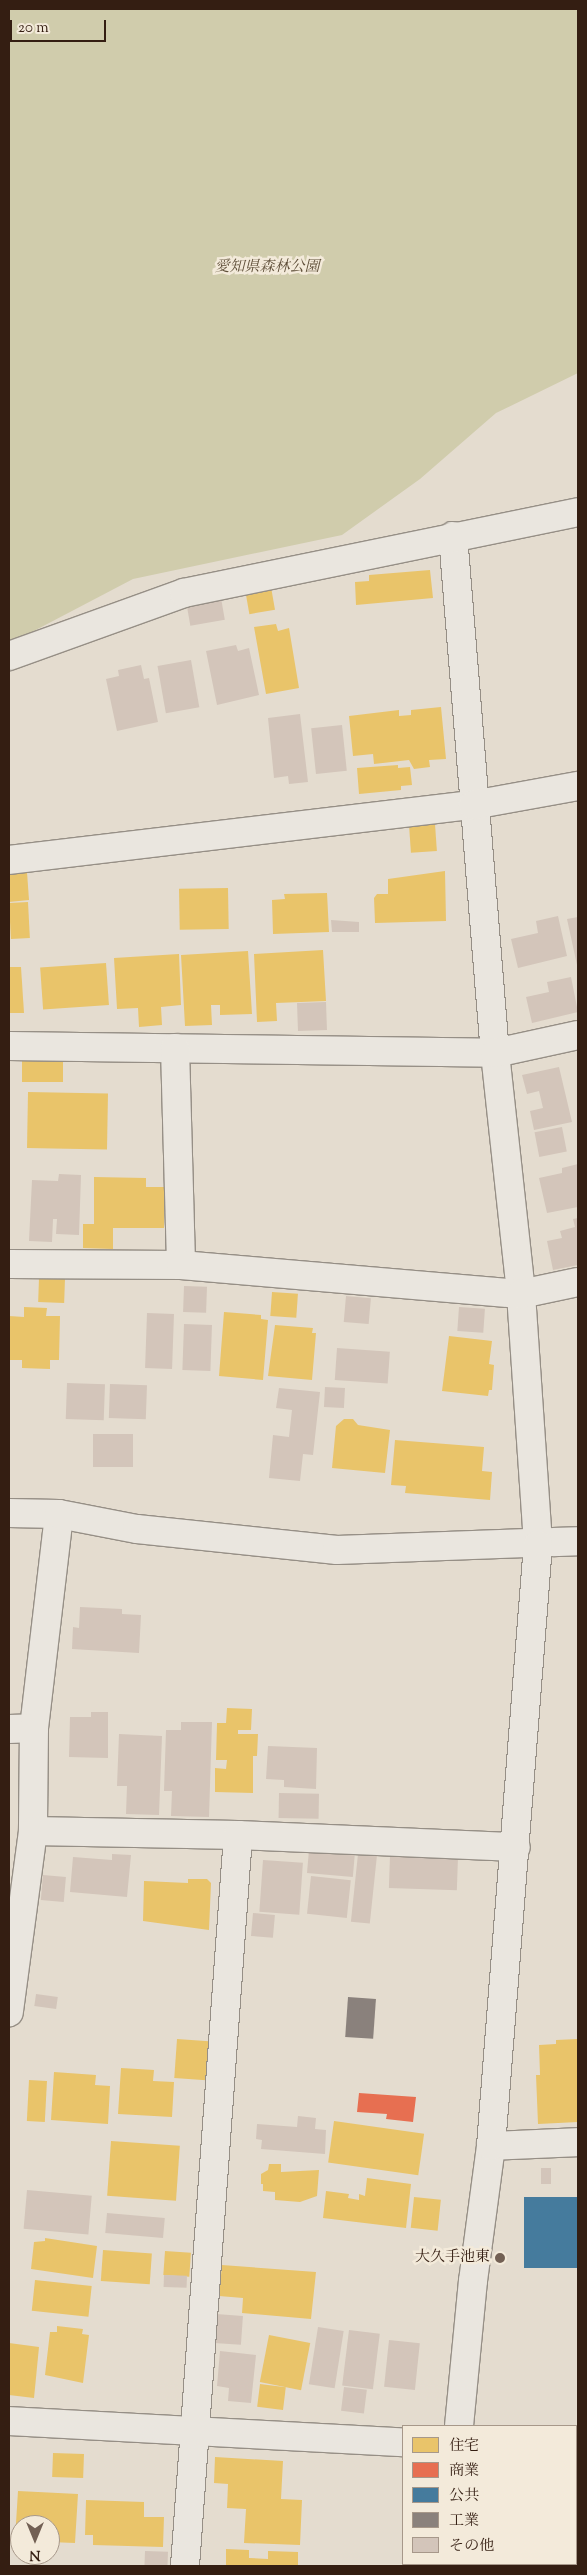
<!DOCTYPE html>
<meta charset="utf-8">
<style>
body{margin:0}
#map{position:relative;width:587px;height:2575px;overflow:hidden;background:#e4dccf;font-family:"Sorts Mill Goudy","Noto Serif JP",serif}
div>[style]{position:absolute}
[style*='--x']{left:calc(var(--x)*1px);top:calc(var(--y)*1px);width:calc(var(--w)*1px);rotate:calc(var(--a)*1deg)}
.green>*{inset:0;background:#d0ccac}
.homes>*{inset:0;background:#e9c46a;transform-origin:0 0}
.shops>*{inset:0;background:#e76f51}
.public>*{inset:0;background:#457b9d;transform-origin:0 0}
.industry>*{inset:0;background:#8a817c;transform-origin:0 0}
.building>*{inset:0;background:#d3c5ba;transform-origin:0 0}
.roads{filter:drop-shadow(1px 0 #968f86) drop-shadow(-1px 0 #968f86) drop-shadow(0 1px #968f86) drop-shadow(0 -1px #968f86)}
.minor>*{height:28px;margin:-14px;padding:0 14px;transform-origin:14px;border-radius:14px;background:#eae6df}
.tertiary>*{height:28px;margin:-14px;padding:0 14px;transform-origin:14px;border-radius:14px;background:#eae6df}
.dots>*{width:14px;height:14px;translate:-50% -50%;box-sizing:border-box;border:2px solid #f3eada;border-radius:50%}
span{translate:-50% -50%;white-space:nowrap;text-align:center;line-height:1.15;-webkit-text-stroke:5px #f3eada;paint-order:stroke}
.park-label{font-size:15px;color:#5e4e38;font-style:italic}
.poi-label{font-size:15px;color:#341e12}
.right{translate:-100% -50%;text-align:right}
.frame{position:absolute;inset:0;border:10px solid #341e12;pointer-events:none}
.legend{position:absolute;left:402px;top:2425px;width:175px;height:140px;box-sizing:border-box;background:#f3eada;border:1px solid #a7988a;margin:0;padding:6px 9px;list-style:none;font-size:15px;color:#341e12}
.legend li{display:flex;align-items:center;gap:10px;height:25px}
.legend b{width:25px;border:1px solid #a7988a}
.north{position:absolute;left:10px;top:2515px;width:50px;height:50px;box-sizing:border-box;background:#f3eada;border:1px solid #a7988a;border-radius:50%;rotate:180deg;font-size:14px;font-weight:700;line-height:20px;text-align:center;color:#341e12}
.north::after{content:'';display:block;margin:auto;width:18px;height:22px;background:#726054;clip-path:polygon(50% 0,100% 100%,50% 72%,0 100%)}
.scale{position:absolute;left:10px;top:20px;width:96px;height:22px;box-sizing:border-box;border:2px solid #341e12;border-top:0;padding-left:6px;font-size:15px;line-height:18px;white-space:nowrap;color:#341e12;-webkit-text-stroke:4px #f3eada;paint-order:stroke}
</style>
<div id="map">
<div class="green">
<i style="clip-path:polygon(9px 9px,578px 9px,578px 373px,496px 413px,420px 479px,342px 535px,133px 579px,9px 644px)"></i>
</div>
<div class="homes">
<i style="clip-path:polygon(430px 570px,433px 598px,356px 605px,355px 582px,369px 581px,369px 575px)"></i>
<i style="left:271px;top:587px;width:23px;height:26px;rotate:80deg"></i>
<i style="clip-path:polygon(276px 624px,278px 631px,289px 628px,299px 688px,266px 694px,254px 627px)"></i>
<i style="clip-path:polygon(441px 707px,446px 759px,429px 760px,430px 767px,414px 769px,409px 760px,374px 764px,373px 754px,353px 756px,349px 716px,399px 710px,399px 716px,411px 715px,411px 710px)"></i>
<i style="clip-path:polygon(398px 765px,398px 768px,410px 767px,412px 785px,401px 786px,401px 790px,359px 794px,357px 768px)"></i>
<i style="left:435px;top:824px;width:27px;height:26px;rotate:86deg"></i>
<i style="clip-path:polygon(445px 871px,446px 921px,375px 923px,374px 898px,377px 894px,388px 894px,388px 879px)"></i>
<i style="clip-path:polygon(27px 872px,29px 900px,9px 902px,9px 874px)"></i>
<i style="left:228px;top:888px;width:41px;height:49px;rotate:89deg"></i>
<i style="clip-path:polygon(327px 893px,329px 932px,273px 934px,272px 900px,285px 899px,284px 894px)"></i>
<i style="left:28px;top:902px;width:36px;height:19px;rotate:87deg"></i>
<i style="clip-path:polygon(323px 950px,326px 1001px,276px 1003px,277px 1021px,257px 1022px,254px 954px)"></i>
<i style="clip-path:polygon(248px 951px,252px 1014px,220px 1015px,220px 1005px,211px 1005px,212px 1025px,185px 1026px,181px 955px)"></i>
<i style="clip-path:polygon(179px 954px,181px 1005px,161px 1007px,162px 1025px,139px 1027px,138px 1008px,117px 1009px,114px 958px)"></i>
<i style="left:106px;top:963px;width:42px;height:66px;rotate:86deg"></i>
<i style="clip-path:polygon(9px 967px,21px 967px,24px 1013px,9px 1013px)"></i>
<i style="left:22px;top:1057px;width:41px;height:25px"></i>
<i style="left:28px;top:1092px;width:80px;height:56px;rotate:1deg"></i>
<i style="clip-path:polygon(94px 1177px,146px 1178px,146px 1187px,165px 1187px,164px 1228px,113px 1228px,113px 1249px,83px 1248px,83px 1224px,94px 1224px)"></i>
<i style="left:39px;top:1278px;width:26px;height:24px;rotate:2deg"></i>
<i style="left:272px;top:1292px;width:26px;height:24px;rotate:4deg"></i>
<i style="clip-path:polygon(24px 1307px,47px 1308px,46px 1316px,60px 1316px,59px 1360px,50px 1360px,50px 1369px,22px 1368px,22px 1360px,9px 1360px,9px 1316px,24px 1317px)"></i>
<i style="clip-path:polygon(224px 1312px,261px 1315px,261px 1319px,268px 1320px,263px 1380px,219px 1376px)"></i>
<i style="clip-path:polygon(275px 1325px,313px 1328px,312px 1333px,316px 1333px,312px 1380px,268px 1376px)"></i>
<i style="clip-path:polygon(449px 1336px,492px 1341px,489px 1364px,494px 1365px,492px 1390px,489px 1390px,488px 1396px,442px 1391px)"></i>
<i style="clip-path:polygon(344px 1419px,353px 1419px,358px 1425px,390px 1430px,385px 1473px,332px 1468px,336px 1426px)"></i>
<i style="clip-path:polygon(395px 1440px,484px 1447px,482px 1471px,492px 1472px,490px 1500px,405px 1493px,406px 1486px,391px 1485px)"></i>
<i style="clip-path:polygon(227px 1708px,252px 1709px,251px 1730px,238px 1730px,238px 1734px,258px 1734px,257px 1756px,253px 1756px,253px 1793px,215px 1792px,215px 1768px,226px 1769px,227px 1760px,216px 1760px,217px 1723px,226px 1723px)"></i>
<i style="clip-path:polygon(188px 1879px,207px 1879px,211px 1883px,209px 1930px,143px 1921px,144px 1881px,188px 1883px)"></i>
<i style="left:177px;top:2039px;width:32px;height:39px;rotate:4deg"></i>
<i style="clip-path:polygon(578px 2039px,578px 2122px,538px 2124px,536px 2075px,540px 2075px,539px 2045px,556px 2044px,556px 2040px)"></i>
<i style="clip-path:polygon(121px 2068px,154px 2070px,153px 2081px,174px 2082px,172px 2117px,118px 2114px)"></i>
<i style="clip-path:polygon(54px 2072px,96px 2075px,95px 2085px,110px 2086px,108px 2124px,51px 2120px)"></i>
<i style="left:29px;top:2080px;width:18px;height:41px;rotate:3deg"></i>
<i style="left:334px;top:2121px;width:91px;height:42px;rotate:8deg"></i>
<i style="left:111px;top:2141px;width:69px;height:55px;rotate:4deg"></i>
<i style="clip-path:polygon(269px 2164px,281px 2164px,281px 2172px,319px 2170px,317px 2196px,300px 2202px,275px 2200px,275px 2192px,263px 2191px,263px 2184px,261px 2184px,261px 2174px,268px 2170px)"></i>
<i style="clip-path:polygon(367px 2178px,411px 2184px,406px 2228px,323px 2218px,326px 2191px,349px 2194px,348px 2198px,359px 2200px,359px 2194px,365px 2196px)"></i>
<i style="left:414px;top:2197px;width:27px;height:31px;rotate:6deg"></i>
<i style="clip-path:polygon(45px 2238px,97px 2246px,93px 2278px,31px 2269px,34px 2242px,45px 2241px)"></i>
<i style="left:103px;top:2250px;width:49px;height:31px;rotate:4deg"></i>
<i style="left:165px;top:2251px;width:26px;height:24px;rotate:4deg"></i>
<i style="clip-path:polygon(222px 2265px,316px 2272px,311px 2319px,242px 2313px,243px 2298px,219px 2296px)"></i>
<i style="left:35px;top:2280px;width:57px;height:31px;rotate:6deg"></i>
<i style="clip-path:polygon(57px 2326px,83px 2329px,82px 2334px,89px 2335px,83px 2383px,45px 2375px,50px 2332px,57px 2332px)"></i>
<i style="left:269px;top:2335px;width:42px;height:48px;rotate:11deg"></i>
<i style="clip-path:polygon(9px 2343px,39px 2347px,34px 2398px,9px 2395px)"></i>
<i style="left:260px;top:2384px;width:26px;height:23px;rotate:7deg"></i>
<i style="left:53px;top:2453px;width:31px;height:24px;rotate:2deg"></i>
<i style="clip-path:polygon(215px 2457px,283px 2461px,281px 2499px,302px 2500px,300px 2545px,244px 2543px,246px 2509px,227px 2508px,228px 2484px,214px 2483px)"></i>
<i style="clip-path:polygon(18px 2491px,78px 2494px,75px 2543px,50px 2542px,50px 2525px,20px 2525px,20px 2540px,15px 2539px)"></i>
<i style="clip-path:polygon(86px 2500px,144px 2502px,144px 2517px,164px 2517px,163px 2547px,93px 2545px,93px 2535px,85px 2535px)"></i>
<i style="clip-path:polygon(226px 2549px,249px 2550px,249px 2558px,268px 2559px,268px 2551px,298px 2552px,298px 2566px,226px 2566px)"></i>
</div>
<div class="shops">
<i style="clip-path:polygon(359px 2093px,416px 2097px,413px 2122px,386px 2119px,387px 2114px,357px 2112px)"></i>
</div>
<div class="public">
<i style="left:524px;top:2197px;width:54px;height:71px"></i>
</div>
<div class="industry">
<i style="left:348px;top:1997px;width:28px;height:40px;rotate:4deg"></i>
</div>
<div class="building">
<i style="left:221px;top:598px;width:22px;height:35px;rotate:80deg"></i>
<i style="clip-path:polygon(236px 645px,238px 651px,249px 648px,259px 695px,217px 705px,206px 651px)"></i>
<i style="left:191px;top:660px;width:48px;height:34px;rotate:80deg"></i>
<i style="clip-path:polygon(141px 665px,144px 679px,149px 678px,158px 722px,117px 731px,106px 679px,119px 676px,118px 670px)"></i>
<i style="clip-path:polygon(300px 714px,308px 782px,289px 784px,288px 776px,274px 778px,268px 718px)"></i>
<i style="left:342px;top:725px;width:46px;height:31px;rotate:84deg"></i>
<i style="clip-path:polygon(558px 916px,567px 956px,518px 968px,511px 939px,538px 933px,536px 921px)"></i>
<i style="clip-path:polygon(578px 917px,578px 965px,577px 965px,567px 919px)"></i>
<i style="clip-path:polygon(331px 920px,359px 922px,359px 932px,332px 932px)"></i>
<i style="clip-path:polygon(571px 977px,578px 1012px,532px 1023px,526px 997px,549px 992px,547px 982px)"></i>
<i style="left:326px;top:1002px;width:28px;height:29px;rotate:88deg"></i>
<i style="clip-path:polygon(559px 1067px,572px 1122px,534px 1130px,530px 1111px,543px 1108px,539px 1091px,527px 1094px,522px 1075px)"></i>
<i style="left:562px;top:1127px;width:25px;height:28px;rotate:79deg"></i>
<i style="clip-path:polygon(578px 1164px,578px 1207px,547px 1213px,539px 1178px,562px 1173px,562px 1168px)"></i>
<i style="clip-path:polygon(59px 1174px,81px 1175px,79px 1235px,56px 1234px,57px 1219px,53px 1219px,52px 1242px,29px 1241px,32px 1180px,58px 1181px)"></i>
<i style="clip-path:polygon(578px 1218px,578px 1265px,553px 1270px,547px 1241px,562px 1238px,560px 1231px,575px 1227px,573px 1219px)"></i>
<i style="left:184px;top:1286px;width:23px;height:26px;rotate:2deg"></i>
<i style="left:346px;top:1296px;width:25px;height:26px;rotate:5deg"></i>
<i style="left:459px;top:1307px;width:26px;height:24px;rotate:4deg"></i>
<i style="left:147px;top:1313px;width:27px;height:55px;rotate:2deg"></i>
<i style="left:184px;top:1324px;width:28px;height:46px;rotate:2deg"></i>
<i style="left:337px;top:1348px;width:53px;height:32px;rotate:4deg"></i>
<i style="left:67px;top:1383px;width:38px;height:36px;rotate:2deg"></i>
<i style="left:110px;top:1384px;width:37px;height:34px;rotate:2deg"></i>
<i style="left:325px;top:1387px;width:20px;height:20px;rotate:3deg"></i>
<i style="clip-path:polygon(279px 1388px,320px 1392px,313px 1455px,303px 1454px,300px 1481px,269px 1478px,273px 1435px,289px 1437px,292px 1410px,276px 1408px)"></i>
<i style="left:93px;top:1434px;width:40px;height:33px"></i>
<i style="clip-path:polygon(80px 1607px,122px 1609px,122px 1614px,141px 1615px,139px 1653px,72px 1649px,73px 1627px,79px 1628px)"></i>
<i style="clip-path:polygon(91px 1712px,108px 1712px,108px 1758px,69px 1757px,70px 1717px,91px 1717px)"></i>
<i style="clip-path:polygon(181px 1722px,212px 1722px,209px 1817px,171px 1816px,172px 1791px,164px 1791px,166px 1730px,181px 1730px)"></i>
<i style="clip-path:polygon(119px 1734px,162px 1736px,159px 1815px,126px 1814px,127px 1786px,117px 1786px)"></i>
<i style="clip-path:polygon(268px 1746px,317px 1748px,316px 1789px,284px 1787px,284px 1780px,266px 1779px)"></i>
<i style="left:279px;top:1793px;width:40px;height:25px;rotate:1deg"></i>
<i style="left:309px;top:1850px;width:46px;height:23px;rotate:5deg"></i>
<i style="clip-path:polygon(112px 1854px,131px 1855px,127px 1897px,70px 1892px,73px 1857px,112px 1860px)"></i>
<i style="left:358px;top:1854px;width:19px;height:68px;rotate:6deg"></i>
<i style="left:390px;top:1856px;width:68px;height:32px;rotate:2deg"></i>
<i style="left:263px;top:1860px;width:40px;height:52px;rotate:4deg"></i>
<i style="left:43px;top:1875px;width:23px;height:25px;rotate:5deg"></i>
<i style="left:311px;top:1876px;width:40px;height:38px;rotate:6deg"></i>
<i style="left:253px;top:1913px;width:22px;height:23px;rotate:5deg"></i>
<i style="left:36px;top:1994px;width:22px;height:12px;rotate:8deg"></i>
<i style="clip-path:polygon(298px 2116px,316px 2118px,315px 2129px,326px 2130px,325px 2154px,261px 2149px,262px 2140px,256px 2139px,257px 2124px,297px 2127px)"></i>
<i style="left:551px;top:2168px;width:16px;height:10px;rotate:90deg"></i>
<i style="left:27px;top:2190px;width:65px;height:39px;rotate:5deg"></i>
<i style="left:107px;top:2213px;width:58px;height:20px;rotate:5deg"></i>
<i style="left:164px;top:2275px;width:23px;height:12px;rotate:2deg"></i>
<i style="left:216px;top:2314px;width:27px;height:29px;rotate:4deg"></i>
<i style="left:318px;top:2327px;width:26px;height:58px;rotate:9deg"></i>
<i style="left:349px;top:2330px;width:31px;height:56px;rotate:7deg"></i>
<i style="left:389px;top:2340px;width:31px;height:47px;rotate:6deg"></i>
<i style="clip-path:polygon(220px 2351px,256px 2355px,251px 2403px,228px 2401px,229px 2388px,217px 2386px)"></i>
<i style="left:344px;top:2387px;width:23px;height:24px;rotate:7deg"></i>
<i style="clip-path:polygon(576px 2537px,578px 2566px,521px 2566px,576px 2564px)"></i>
<i style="left:145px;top:2551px;width:23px;height:15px;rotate:2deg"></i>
</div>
<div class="roads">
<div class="minor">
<i style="--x:453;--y:536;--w:519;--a:85.36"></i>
<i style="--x:495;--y:1053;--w:242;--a:83.8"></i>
<i style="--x:521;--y:1294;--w:252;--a:86.1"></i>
<i style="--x:9;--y:656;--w:186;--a:-19.8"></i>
<i style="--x:184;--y:593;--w:402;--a:-11.6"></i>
<i style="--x:9;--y:860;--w:467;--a:-6.8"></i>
<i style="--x:473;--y:805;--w:107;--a:-10.3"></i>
<i style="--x:9;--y:1046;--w:486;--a:0.8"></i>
<i style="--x:495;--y:1053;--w:85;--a:-12.2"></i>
<i style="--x:175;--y:1048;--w:217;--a:88.4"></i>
<i style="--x:9;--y:1264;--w:172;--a:0.3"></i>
<i style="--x:181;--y:1265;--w:341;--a:4.9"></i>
<i style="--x:521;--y:1294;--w:58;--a:-11.9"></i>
<i style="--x:34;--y:1728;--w:215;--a:-83.3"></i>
<i style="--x:9;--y:1729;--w:25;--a:-2"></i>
<i style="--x:34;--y:1728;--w:103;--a:90.6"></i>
<i style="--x:33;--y:1831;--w:183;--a:97.6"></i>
<i style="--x:33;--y:1831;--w:205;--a:1.1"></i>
<i style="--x:238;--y:1835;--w:278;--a:2.5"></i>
<i style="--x:491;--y:2146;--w:87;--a:-2.6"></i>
<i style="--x:9;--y:2421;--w:395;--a:3.1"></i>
<i style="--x:576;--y:2448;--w:2;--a:0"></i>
<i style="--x:185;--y:2566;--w:733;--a:-85.85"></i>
</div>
<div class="tertiary">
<i style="--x:9;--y:1513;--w:50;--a:1.1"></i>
<i style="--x:59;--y:1514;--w:79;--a:10.9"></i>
<i style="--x:137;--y:1529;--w:201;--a:6"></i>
<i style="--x:337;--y:1550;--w:241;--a:-2.1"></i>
<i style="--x:459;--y:2426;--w:146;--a:-84.5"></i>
<i style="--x:473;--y:2281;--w:136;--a:-82.4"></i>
<i style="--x:491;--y:2146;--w:603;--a:-85.53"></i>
<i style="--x:449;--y:2566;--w:2;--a:-90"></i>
</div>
</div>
<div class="dots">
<i style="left:500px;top:2258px;background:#726054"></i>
</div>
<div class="park-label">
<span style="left:267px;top:268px">愛知県森林公園</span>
</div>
<div class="poi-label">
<span class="right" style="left:490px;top:2258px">大久手池東</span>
</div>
<div class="frame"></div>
<ul class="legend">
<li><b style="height:14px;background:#e9c46a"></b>住宅</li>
<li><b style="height:14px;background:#e76f51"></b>商業</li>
<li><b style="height:14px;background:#457b9d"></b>公共</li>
<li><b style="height:14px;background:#8a817c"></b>工業</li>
<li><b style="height:14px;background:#d3c5ba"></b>その他</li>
</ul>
<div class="north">N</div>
<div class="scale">20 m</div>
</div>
